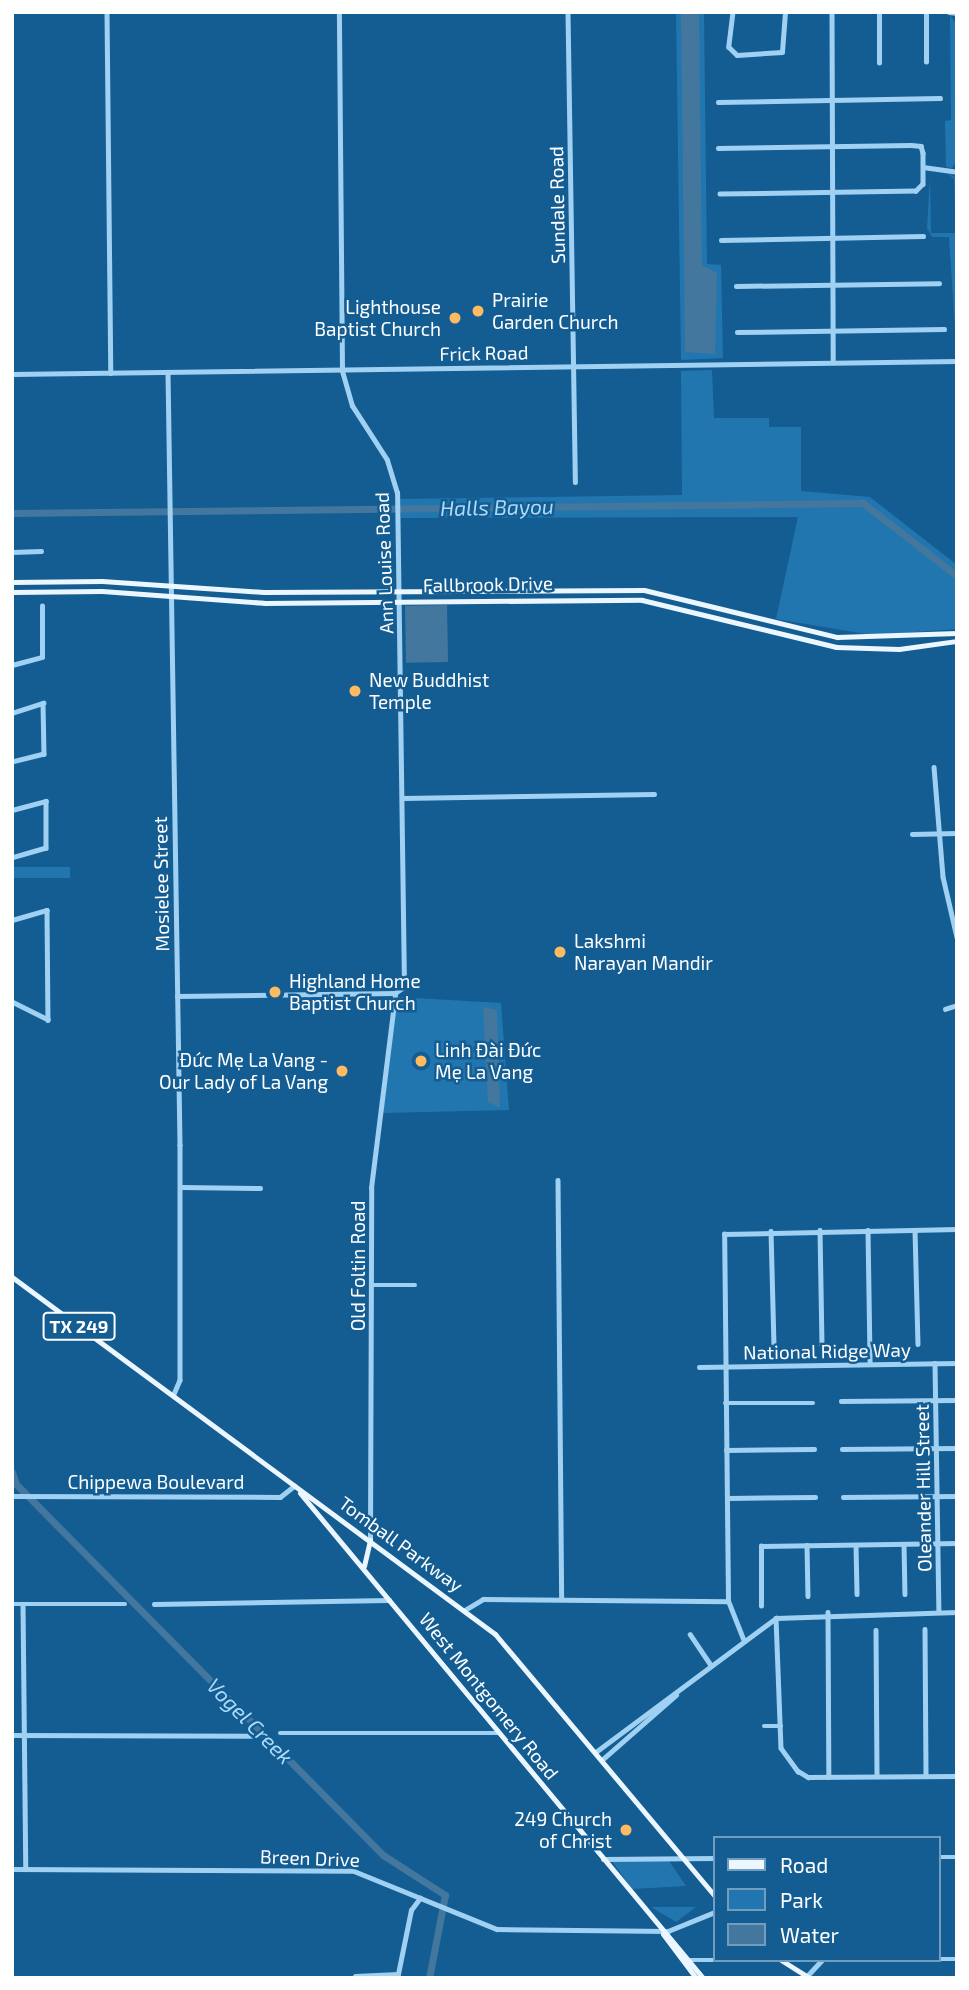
<!DOCTYPE html>
<meta charset="utf-8">
<style>
body{margin:0}
#map{position:relative;width:969px;height:1990px;overflow:hidden;background:#135d93;font-family:"Exo 2",sans-serif}
div>[style]{position:absolute}
[style*='--x']{left:calc(var(--x)*1px);top:calc(var(--y)*1px);width:calc(var(--w)*1px);rotate:calc(var(--a)*1deg)}
.green>*{inset:0;background:#2276b0;transform-origin:0 0}
.water>*{inset:0;background:#43779e;transform-origin:0 0}
.river>*{height:7px;margin:-3.5px;padding:0 3.5px;transform-origin:3.5px;border-radius:3.5px;background:#43779e}
.minor>*{height:4.5px;margin:-2.25px;padding:0 2.25px;transform-origin:2.25px;border-radius:2.25px;background:#a0d1f2}
.major>*{height:5px;margin:-2.5px;padding:0 2.5px;transform-origin:2.5px;border-radius:2.5px;background:#ebf6ff}
.dots>*{width:19px;height:19px;translate:-50% -50%;box-sizing:border-box;border:4px solid #135d93;border-radius:50%}
span{translate:-50% -50%;white-space:nowrap;text-align:center;line-height:1.15;-webkit-text-stroke:5px #135d93;paint-order:stroke}
.shield-label span{padding:2px 5px;background:#135d93;border:2px solid;border-radius:5px;-webkit-text-stroke-width:0}
.shield-label{font-size:18px;color:#fff;font-weight:700}
.street-label{font-size:19px;color:#fff}
.poi-label{font-size:19px;color:#fff}
.left{translate:0 -50%;text-align:left}
.right{translate:-100% -50%;text-align:right}
.water-label{font-size:21px;color:#addaf9;font-style:italic}
.frame{position:absolute;inset:0;border:14px solid #fff;pointer-events:none}
.legend{position:absolute;left:713px;top:1836px;width:228px;height:126px;box-sizing:border-box;background:#135d93;border:2px solid #719ebe;margin:0;padding:9px 12px;list-style:none;font-size:21px;color:#fff}
.legend li{display:flex;align-items:center;gap:14px;height:35px}
.legend b{width:35px;border:2px solid #719ebe}
</style>
<div id="map">
<div class="green">
<i style="clip-path:polygon(676px 12px,704px 12px,707px 264px,721px 265px,723px 358px,681px 360px)"></i>
<i style="clip-path:polygon(950px 15px,957px 25px,957px 160px,952px 168px,946px 167px,945px 121px,951px 120px)"></i>
<i style="clip-path:polygon(946px 172px,957px 178px,957px 359px,949px 237px,932px 237px,927px 228px,930px 178px,931px 233px,956px 233px,954px 179px)"></i>
<i style="clip-path:polygon(712px 370px,714px 418px,769px 418px,769px 427px,801px 427px,801px 491px,870px 497px,957px 565px,957px 629px,872px 635px,776px 619px,798px 517px,401px 518px,400px 499px,682px 495px,681px 371px)"></i>
<i style="left:70px;top:867px;width:11px;height:60px;rotate:90deg"></i>
<i style="clip-path:polygon(397px 997px,501px 1003px,509px 1110px,383px 1113px)"></i>
<i style="clip-path:polygon(612px 1861px,669px 1861px,686px 1886px,632px 1889px)"></i>
<i style="clip-path:polygon(651px 1907px,696px 1907px,676px 1922px)"></i>
</div>
<div class="water">
<i style="clip-path:polygon(681px 12px,699px 12px,702px 265px,717px 273px,715px 354px,685px 352px)"></i>
<i style="left:447px;top:605px;width:57px;height:42px;rotate:89deg"></i>
<i style="clip-path:polygon(483px 1007px,497px 1010px,500px 1108px,488px 1102px)"></i>
</div>
<div class="river">
<i style="--x:12;--y:513;--w:851;--a:-0.67"></i>
<i style="--x:863;--y:503;--w:119;--a:37.8"></i>
<i style="--x:12;--y:1472;--w:13;--a:72"></i>
<i style="--x:16;--y:1484;--w:522;--a:45.31"></i>
<i style="--x:383;--y:1855;--w:74;--a:32.8"></i>
<i style="--x:445;--y:1895;--w:85;--a:100.9"></i>
</div>
<div class="minor">
<i style="--x:107;--y:12;--w:361;--a:89.4"></i>
<i style="--x:568;--y:12;--w:470;--a:89.1"></i>
<i style="--x:733;--y:12;--w:35;--a:97"></i>
<i style="--x:729;--y:47;--w:11;--a:45"></i>
<i style="--x:737;--y:55;--w:45;--a:-3.8"></i>
<i style="--x:782;--y:52;--w:40;--a:-85.7"></i>
<i style="--x:832;--y:12;--w:350;--a:89.8"></i>
<i style="--x:949;--y:12;--w:8;--a:7"></i>
<i style="--x:926;--y:62;--w:50;--a:-90"></i>
<i style="--x:879;--y:63;--w:51;--a:-90"></i>
<i style="--x:718;--y:102;--w:222;--a:-1"></i>
<i style="--x:718;--y:148;--w:193;--a:-0.9"></i>
<i style="--x:911;--y:145;--w:10;--a:6"></i>
<i style="--x:921;--y:146;--w:7;--a:74"></i>
<i style="--x:923;--y:153;--w:31;--a:90"></i>
<i style="--x:923;--y:184;--w:10;--a:135"></i>
<i style="--x:916;--y:191;--w:196;--a:179.1"></i>
<i style="--x:923;--y:167;--w:34;--a:8"></i>
<i style="--x:721;--y:240;--w:202;--a:-1.1"></i>
<i style="--x:736;--y:286;--w:203;--a:-0.8"></i>
<i style="--x:737;--y:332;--w:207;--a:-0.8"></i>
<i style="--x:168;--y:372;--w:773;--a:89.11"></i>
<i style="--x:180;--y:1145;--w:235;--a:90"></i>
<i style="--x:180;--y:1380;--w:15;--a:113"></i>
<i style="--x:12;--y:374;--w:945;--a:-0.79"></i>
<i style="--x:12;--y:552;--w:29;--a:-2"></i>
<i style="--x:12;--y:665;--w:31;--a:-15"></i>
<i style="--x:42;--y:657;--w:51;--a:-90"></i>
<i style="--x:12;--y:713;--w:33;--a:-18"></i>
<i style="--x:43;--y:703;--w:51;--a:88.9"></i>
<i style="--x:44;--y:754;--w:33;--a:166"></i>
<i style="--x:934;--y:767;--w:110;--a:85.3"></i>
<i style="--x:943;--y:877;--w:62;--a:76.9"></i>
<i style="--x:403;--y:798;--w:251;--a:-0.9"></i>
<i style="--x:12;--y:810;--w:35;--a:-15"></i>
<i style="--x:46;--y:801;--w:47;--a:90"></i>
<i style="--x:46;--y:848;--w:35;--a:164"></i>
<i style="--x:912;--y:834;--w:45;--a:-1.3"></i>
<i style="--x:12;--y:920;--w:36;--a:-16"></i>
<i style="--x:47;--y:910;--w:110;--a:89.5"></i>
<i style="--x:48;--y:1020;--w:40;--a:-153.4"></i>
<i style="--x:177;--y:996;--w:218;--a:-0.8"></i>
<i style="--x:395;--y:993;--w:11;--a:-34"></i>
<i style="--x:404;--y:987;--w:494;--a:-90.8"></i>
<i style="--x:397;--y:493;--w:34;--a:-107"></i>
<i style="--x:387;--y:460;--w:64;--a:-122.9"></i>
<i style="--x:352;--y:406;--w:37;--a:-106"></i>
<i style="--x:342;--y:370;--w:358;--a:-90.5"></i>
<i style="--x:945;--y:1009;--w:13;--a:-18"></i>
<i style="--x:558;--y:1180;--w:419;--a:89.5"></i>
<i style="--x:181;--y:1187;--w:79;--a:0.7"></i>
<i style="--x:820;--y:1230;--w:115;--a:89"></i>
<i style="--x:868;--y:1230;--w:134;--a:89.1"></i>
<i style="--x:915;--y:1230;--w:114;--a:88.5"></i>
<i style="--x:771;--y:1231;--w:115;--a:88.5"></i>
<i style="--x:372;--y:1285;--w:43;--a:0"></i>
<i style="--x:935;--y:1363;--w:249;--a:89.1"></i>
<i style="--x:699;--y:1367;--w:258;--a:-0.9"></i>
<i style="--x:841;--y:1401;--w:116;--a:-0.5"></i>
<i style="--x:725;--y:1403;--w:88;--a:0"></i>
<i style="--x:842;--y:1449;--w:115;--a:-0.5"></i>
<i style="--x:726;--y:1450;--w:88;--a:-0.7"></i>
<i style="--x:12;--y:1496;--w:268;--a:0.2"></i>
<i style="--x:280;--y:1497;--w:18;--a:-38"></i>
<i style="--x:843;--y:1497;--w:114;--a:-0.5"></i>
<i style="--x:727;--y:1498;--w:88;--a:-0.7"></i>
<i style="--x:370;--y:1540;--w:352;--a:-89.8"></i>
<i style="--x:371;--y:1188;--w:195;--a:-82.9"></i>
<i style="--x:904;--y:1544;--w:50;--a:88.9"></i>
<i style="--x:807;--y:1545;--w:51;--a:88.9"></i>
<i style="--x:856;--y:1545;--w:49;--a:88.8"></i>
<i style="--x:12;--y:1604;--w:113;--a:0"></i>
<i style="--x:23;--y:1604;--w:265;--a:89.4"></i>
<i style="--x:154;--y:1604;--w:235;--a:-1"></i>
<i style="--x:761;--y:1606;--w:60;--a:-90"></i>
<i style="--x:761;--y:1546;--w:196;--a:-0.9"></i>
<i style="--x:465;--y:1610;--w:21;--a:-31"></i>
<i style="--x:483;--y:1599;--w:245;--a:0.5"></i>
<i style="--x:828;--y:1612;--w:165;--a:89.7"></i>
<i style="--x:776;--y:1618;--w:130;--a:87.8"></i>
<i style="--x:781;--y:1748;--w:29;--a:54"></i>
<i style="--x:798;--y:1771;--w:12;--a:31"></i>
<i style="--x:808;--y:1777;--w:149;--a:-0.4"></i>
<i style="--x:925;--y:1629;--w:147;--a:89.6"></i>
<i style="--x:876;--y:1630;--w:146;--a:89.6"></i>
<i style="--x:690;--y:1634;--w:37;--a:56"></i>
<i style="--x:743;--y:1639;--w:41;--a:-111.5"></i>
<i style="--x:728;--y:1601;--w:367;--a:-90.6"></i>
<i style="--x:724;--y:1234;--w:233;--a:-1.2"></i>
<i style="--x:764;--y:1726;--w:17;--a:0"></i>
<i style="--x:280;--y:1733;--w:218;--a:0"></i>
<i style="--x:12;--y:1735;--w:241;--a:0.2"></i>
<i style="--x:597;--y:1751;--w:223;--a:-36.6"></i>
<i style="--x:776;--y:1618;--w:181;--a:-1.9"></i>
<i style="--x:603;--y:1759;--w:97;--a:-41.2"></i>
<i style="--x:939;--y:1857;--w:18;--a:0"></i>
<i style="--x:603;--y:1859;--w:112;--a:-0.5"></i>
<i style="--x:12;--y:1869;--w:342;--a:0.3"></i>
<i style="--x:354;--y:1871;--w:154;--a:22.1"></i>
<i style="--x:497;--y:1929;--w:171;--a:0.7"></i>
<i style="--x:668;--y:1931;--w:51;--a:-22"></i>
<i style="--x:939;--y:1959;--w:18;--a:0"></i>
<i style="--x:688;--y:1960;--w:27;--a:0"></i>
<i style="--x:355;--y:1976;--w:43;--a:-2.7"></i>
<i style="--x:398;--y:1974;--w:65;--a:-78.5"></i>
<i style="--x:411;--y:1910;--w:15;--a:-53"></i>
<i style="--x:807;--y:1976;--w:22;--a:-47"></i>
</div>
<div class="major">
<i style="--x:12;--y:582;--w:90;--a:-0.6"></i>
<i style="--x:102;--y:581;--w:162;--a:3.9"></i>
<i style="--x:264;--y:592;--w:380;--a:-0.3"></i>
<i style="--x:644;--y:590;--w:199;--a:13.7"></i>
<i style="--x:837;--y:637;--w:120;--a:-1.9"></i>
<i style="--x:12;--y:592;--w:90;--a:-0.6"></i>
<i style="--x:102;--y:591;--w:162;--a:4.2"></i>
<i style="--x:264;--y:603;--w:378;--a:-0.5"></i>
<i style="--x:642;--y:600;--w:200;--a:13.6"></i>
<i style="--x:836;--y:647;--w:63;--a:1.8"></i>
<i style="--x:899;--y:649;--w:59;--a:-7.9"></i>
<i style="--x:12;--y:1277;--w:601;--a:36.47"></i>
<i style="--x:495;--y:1634;--w:342;--a:50"></i>
<i style="--x:300;--y:1493;--w:631;--a:50.28"></i>
<i style="--x:364;--y:1566;--w:27;--a:-77"></i>
<i style="--x:663;--y:1934;--w:55;--a:53.1"></i>
<i style="--x:781;--y:1960;--w:34;--a:32"></i>
</div>
<div class="dots">
<i style="left:478px;top:311px;background:#ffbb61"></i>
<i style="left:455px;top:318px;background:#ffbb61"></i>
<i style="left:355px;top:691px;background:#ffbb61"></i>
<i style="left:560px;top:952px;background:#ffbb61"></i>
<i style="left:275px;top:992px;background:#ffbb61"></i>
<i style="left:421px;top:1061px;background:#ffbb61"></i>
<i style="left:342px;top:1071px;background:#ffbb61"></i>
<i style="left:626px;top:1830px;background:#ffbb61"></i>
</div>
<div class="shield-label">
<span style="left:79px;top:1326px">TX 249</span>
</div>
<div class="street-label">
<span style="left:557px;top:205px;rotate:-91deg">Sundale Road</span>
<span style="left:484px;top:353px;rotate:-1deg">Frick Road</span>
<span style="left:384px;top:563px;rotate:-92deg">Ann Louise Road</span>
<span style="left:488px;top:584px;rotate:-1deg">Fallbrook Drive</span>
<span style="left:161px;top:884px;rotate:-91deg">Mosielee Street</span>
<span style="left:358px;top:1266px;rotate:-90deg">Old Foltin Road</span>
<span style="left:827px;top:1351px;rotate:-1deg">National Ridge Way</span>
<span style="left:156px;top:1482px">Chippewa Boulevard</span>
<span style="left:923px;top:1488px;rotate:-91deg">Oleander Hill Street</span>
<span style="left:401px;top:1544px;rotate:36deg">Tomball Parkway</span>
<span style="left:489px;top:1696px;rotate:51deg">West Montgomery Road</span>
<span style="left:310px;top:1858px;rotate:2deg">Breen Drive</span>
</div>
<div class="poi-label">
<span class="left" style="left:492px;top:311px">Prairie<br>Garden Church</span>
<span class="right" style="left:441px;top:318px">Lighthouse<br>Baptist Church</span>
<span class="left" style="left:369px;top:691px">New Buddhist<br>Temple</span>
<span class="left" style="left:574px;top:952px">Lakshmi<br>Narayan Mandir</span>
<span class="left" style="left:289px;top:992px">Highland Home<br>Baptist Church</span>
<span class="left" style="left:435px;top:1061px">Linh Đài Đức<br>Mẹ La Vang</span>
<span class="right" style="left:328px;top:1071px">Đức Mẹ La Vang -<br>Our Lady of La Vang</span>
<span class="right" style="left:612px;top:1830px">249 Church<br>of Christ</span>
</div>
<div class="water-label">
<span style="left:497px;top:507px;rotate:-1deg">Halls Bayou</span>
<span style="left:250px;top:1721px;rotate:45deg">Vogel Creek</span>
</div>
<div class="frame"></div>
<ul class="legend">
<li><b style="height:9px;background:#ebf6ff"></b>Road</li>
<li><b style="height:19px;background:#2276b0"></b>Park</li>
<li><b style="height:19px;background:#43779e"></b>Water</li>
</ul>
</div>
